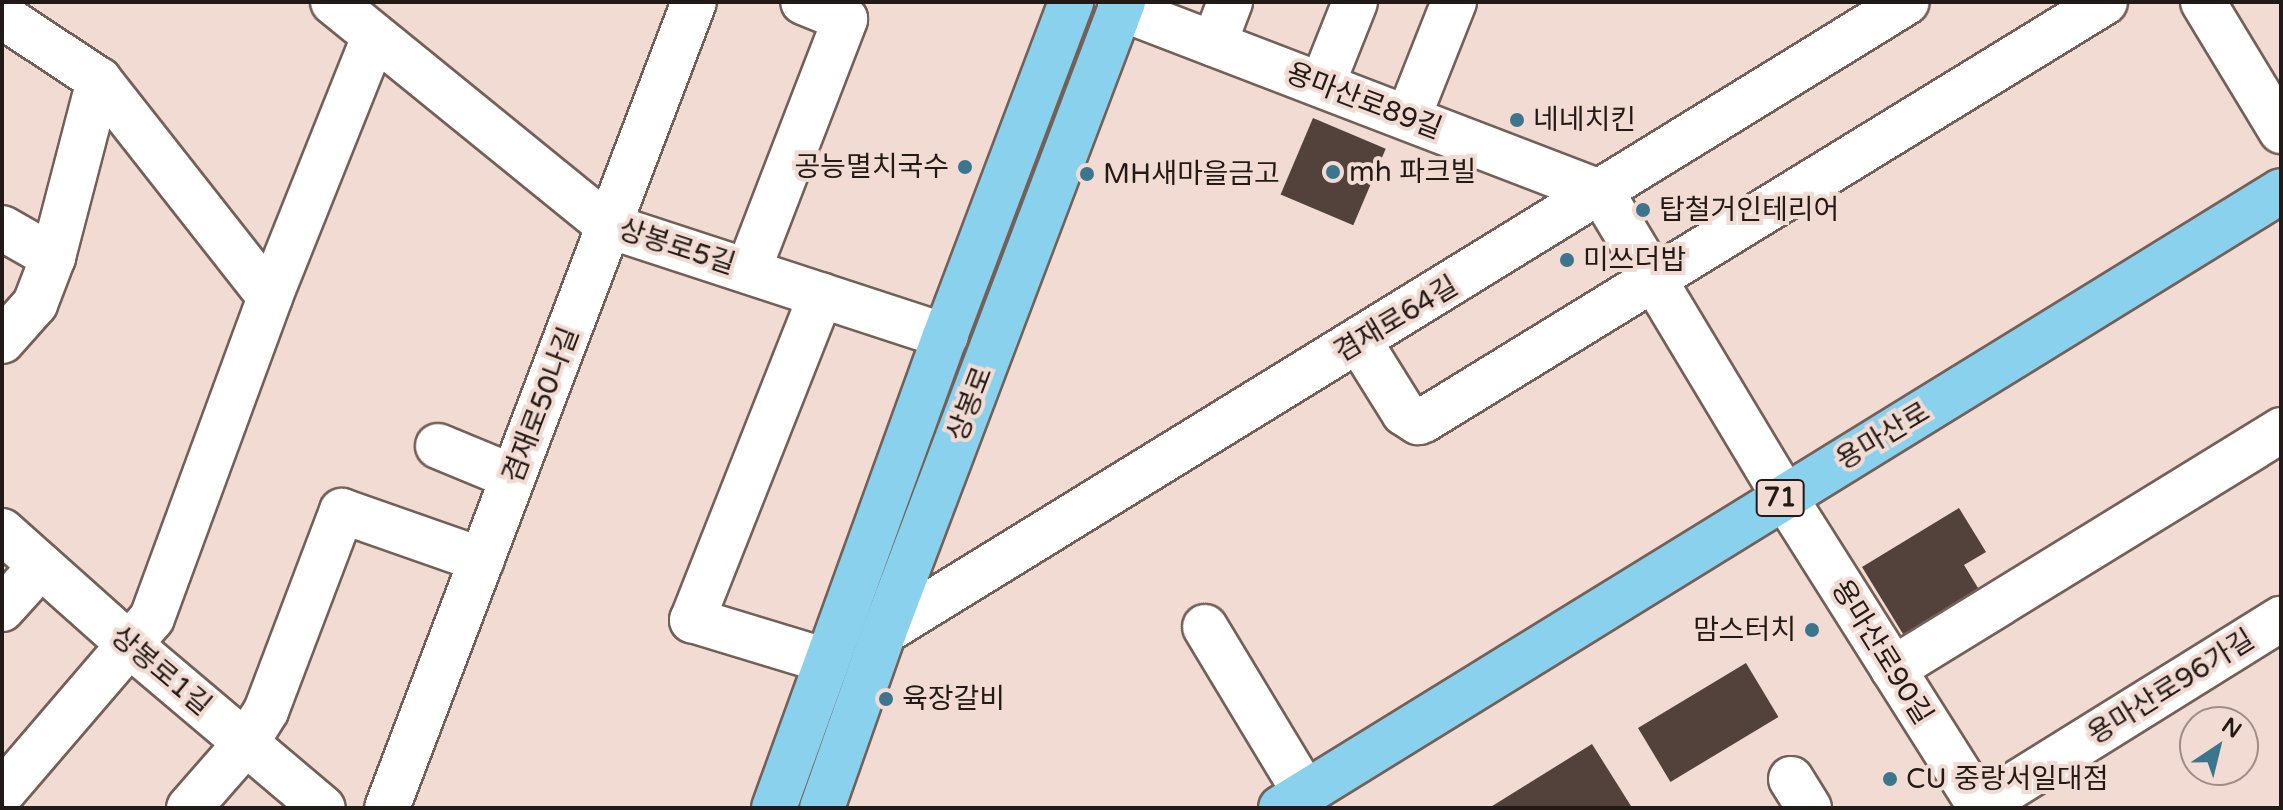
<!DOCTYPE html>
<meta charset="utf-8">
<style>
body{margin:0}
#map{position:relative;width:2283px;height:810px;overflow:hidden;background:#f1dbd2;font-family:"Varela Round","Noto Sans KR",sans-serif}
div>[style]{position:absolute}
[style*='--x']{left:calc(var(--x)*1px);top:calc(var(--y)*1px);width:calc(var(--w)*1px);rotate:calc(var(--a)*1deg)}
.building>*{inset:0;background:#53423b;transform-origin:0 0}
.roads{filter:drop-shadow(2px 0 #736058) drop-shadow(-2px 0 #736058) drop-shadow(0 2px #736058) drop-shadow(0 -2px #736058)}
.minor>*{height:44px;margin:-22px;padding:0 22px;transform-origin:22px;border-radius:22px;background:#fff}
.major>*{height:44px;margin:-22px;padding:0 22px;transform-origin:22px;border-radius:22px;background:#89d1ec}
.dots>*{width:22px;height:22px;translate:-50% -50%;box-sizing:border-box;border:4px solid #f1dbd2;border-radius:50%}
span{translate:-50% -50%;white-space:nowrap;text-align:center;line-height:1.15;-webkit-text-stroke:8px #f1dbd2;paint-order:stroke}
.shield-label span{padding:2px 6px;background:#f1dbd2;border:2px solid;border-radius:6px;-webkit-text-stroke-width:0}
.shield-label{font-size:26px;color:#221a17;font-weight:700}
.street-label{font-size:28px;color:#221a17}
.poi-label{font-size:28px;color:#221a17}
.left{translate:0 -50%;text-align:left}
.right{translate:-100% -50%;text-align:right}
.frame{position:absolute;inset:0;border:4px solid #221a17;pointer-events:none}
.north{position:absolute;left:2179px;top:706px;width:80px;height:80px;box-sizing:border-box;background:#f1dbd2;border:2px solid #9e8e87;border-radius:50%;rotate:35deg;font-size:22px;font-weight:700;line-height:32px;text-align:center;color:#221a17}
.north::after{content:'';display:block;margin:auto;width:28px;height:36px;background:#3b758e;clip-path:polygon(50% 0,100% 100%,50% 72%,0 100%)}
</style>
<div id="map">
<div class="building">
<i style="left:1313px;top:118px;width:79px;height:83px;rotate:23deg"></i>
<i style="clip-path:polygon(1959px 508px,1986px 552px,1964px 565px,1986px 601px,1911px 647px,1862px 567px)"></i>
<i style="left:1746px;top:663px;width:63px;height:126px;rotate:59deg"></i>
<i style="clip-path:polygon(1592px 744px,1631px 806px,1627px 808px,1489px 808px)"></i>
</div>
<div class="roads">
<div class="minor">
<i style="--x:333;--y:2;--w:355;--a:39.1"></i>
<i style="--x:609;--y:226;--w:354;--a:18.1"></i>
<i style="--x:2203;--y:2;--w:151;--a:58.8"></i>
<i style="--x:1120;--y:8;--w:516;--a:21"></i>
<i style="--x:1602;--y:193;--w:353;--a:59"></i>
<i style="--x:1784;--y:496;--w:369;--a:57.7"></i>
<i style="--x:2;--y:16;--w:116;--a:33.4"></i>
<i style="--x:99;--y:80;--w:276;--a:51.8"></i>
<i style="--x:1214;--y:44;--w:45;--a:-69.1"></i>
<i style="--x:1322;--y:85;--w:89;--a:-68.3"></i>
<i style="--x:1408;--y:118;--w:125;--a:-68.4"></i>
<i style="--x:2;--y:228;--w:59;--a:29.6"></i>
<i style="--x:748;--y:271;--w:270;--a:-68.9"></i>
<i style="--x:845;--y:19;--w:45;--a:-158"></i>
<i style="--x:821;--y:295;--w:350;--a:111.6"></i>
<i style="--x:692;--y:620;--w:141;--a:16.9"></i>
<i style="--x:2;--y:341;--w:50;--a:-48.3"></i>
<i style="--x:35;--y:304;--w:50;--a:-69"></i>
<i style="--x:53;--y:257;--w:183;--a:-75.4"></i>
<i style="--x:1359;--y:341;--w:85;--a:58"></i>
<i style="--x:1404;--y:413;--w:17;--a:33"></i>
<i style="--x:1418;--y:422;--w:6;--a:-18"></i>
<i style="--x:1424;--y:420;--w:799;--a:-31.54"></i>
<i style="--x:438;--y:446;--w:81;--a:22.5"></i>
<i style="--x:2;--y:531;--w:173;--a:41.7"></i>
<i style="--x:131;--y:646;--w:251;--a:40.2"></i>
<i style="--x:2;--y:609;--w:58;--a:-47.8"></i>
<i style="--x:1205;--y:627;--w:194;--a:58.9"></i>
<i style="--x:884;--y:632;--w:1201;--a:-31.63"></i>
<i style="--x:1893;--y:669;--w:456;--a:-31.6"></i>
<i style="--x:1791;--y:779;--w:34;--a:58"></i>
<i style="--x:2;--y:793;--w:230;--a:-49.4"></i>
<i style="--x:152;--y:618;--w:342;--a:-69.8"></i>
<i style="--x:270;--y:297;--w:280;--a:-68.2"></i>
<i style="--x:189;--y:808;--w:86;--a:-48.8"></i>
<i style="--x:246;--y:743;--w:38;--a:-58"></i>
<i style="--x:266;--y:711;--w:214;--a:-69.2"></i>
<i style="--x:342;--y:511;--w:148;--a:19.3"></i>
<i style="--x:387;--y:808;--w:862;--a:-69.15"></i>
<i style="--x:1977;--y:808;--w:358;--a:-31.9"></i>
</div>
<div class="major">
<i style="--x:774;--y:808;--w:502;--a:-70.09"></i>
<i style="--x:945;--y:336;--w:357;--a:-69.3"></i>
<i style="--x:822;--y:808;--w:187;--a:-70.6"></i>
<i style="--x:884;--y:632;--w:674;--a:-69.23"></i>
<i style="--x:1281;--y:808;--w:1175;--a:-31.67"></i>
</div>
</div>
<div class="dots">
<i style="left:1517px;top:120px;background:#3b758e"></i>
<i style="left:965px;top:167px;background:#3b758e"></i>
<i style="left:1333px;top:172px;background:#3b758e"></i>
<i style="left:1087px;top:174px;background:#3b758e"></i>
<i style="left:1643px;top:210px;background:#3b758e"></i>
<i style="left:1567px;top:260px;background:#3b758e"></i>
<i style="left:1812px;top:630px;background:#3b758e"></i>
<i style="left:886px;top:699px;background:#3b758e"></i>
<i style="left:1890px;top:779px;background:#3b758e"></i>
</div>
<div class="shield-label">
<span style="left:1780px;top:498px">71</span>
</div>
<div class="street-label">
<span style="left:1364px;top:101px;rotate:21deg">용마산로89길</span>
<span style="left:677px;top:247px;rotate:18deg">상봉로5길</span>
<span style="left:1396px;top:319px;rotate:-31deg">겸재로64길</span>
<span style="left:970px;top:404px;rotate:-69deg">상봉로</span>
<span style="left:541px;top:405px;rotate:-69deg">겸재로50나길</span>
<span style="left:1883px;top:436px;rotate:-31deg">용마산로</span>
<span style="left:1882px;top:652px;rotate:58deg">용마산로90길</span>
<span style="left:161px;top:671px;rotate:40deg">상봉로1길</span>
<span style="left:2171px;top:687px;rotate:-32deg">용마산로96가길</span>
</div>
<div class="poi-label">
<span class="left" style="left:1533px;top:120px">네네치킨</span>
<span class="right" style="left:949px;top:167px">공능멸치국수</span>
<span class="left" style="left:1349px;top:172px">mh 파크빌</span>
<span class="left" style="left:1103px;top:174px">MH새마을금고</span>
<span class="left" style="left:1659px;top:210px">탑철거인테리어</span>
<span class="left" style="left:1583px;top:260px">미쓰더밥</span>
<span class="right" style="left:1796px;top:630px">맘스터치</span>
<span class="left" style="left:902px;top:699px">육장갈비</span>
<span class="left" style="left:1906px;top:779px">CU 중랑서일대점</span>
</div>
<div class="frame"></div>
<div class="north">N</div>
</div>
